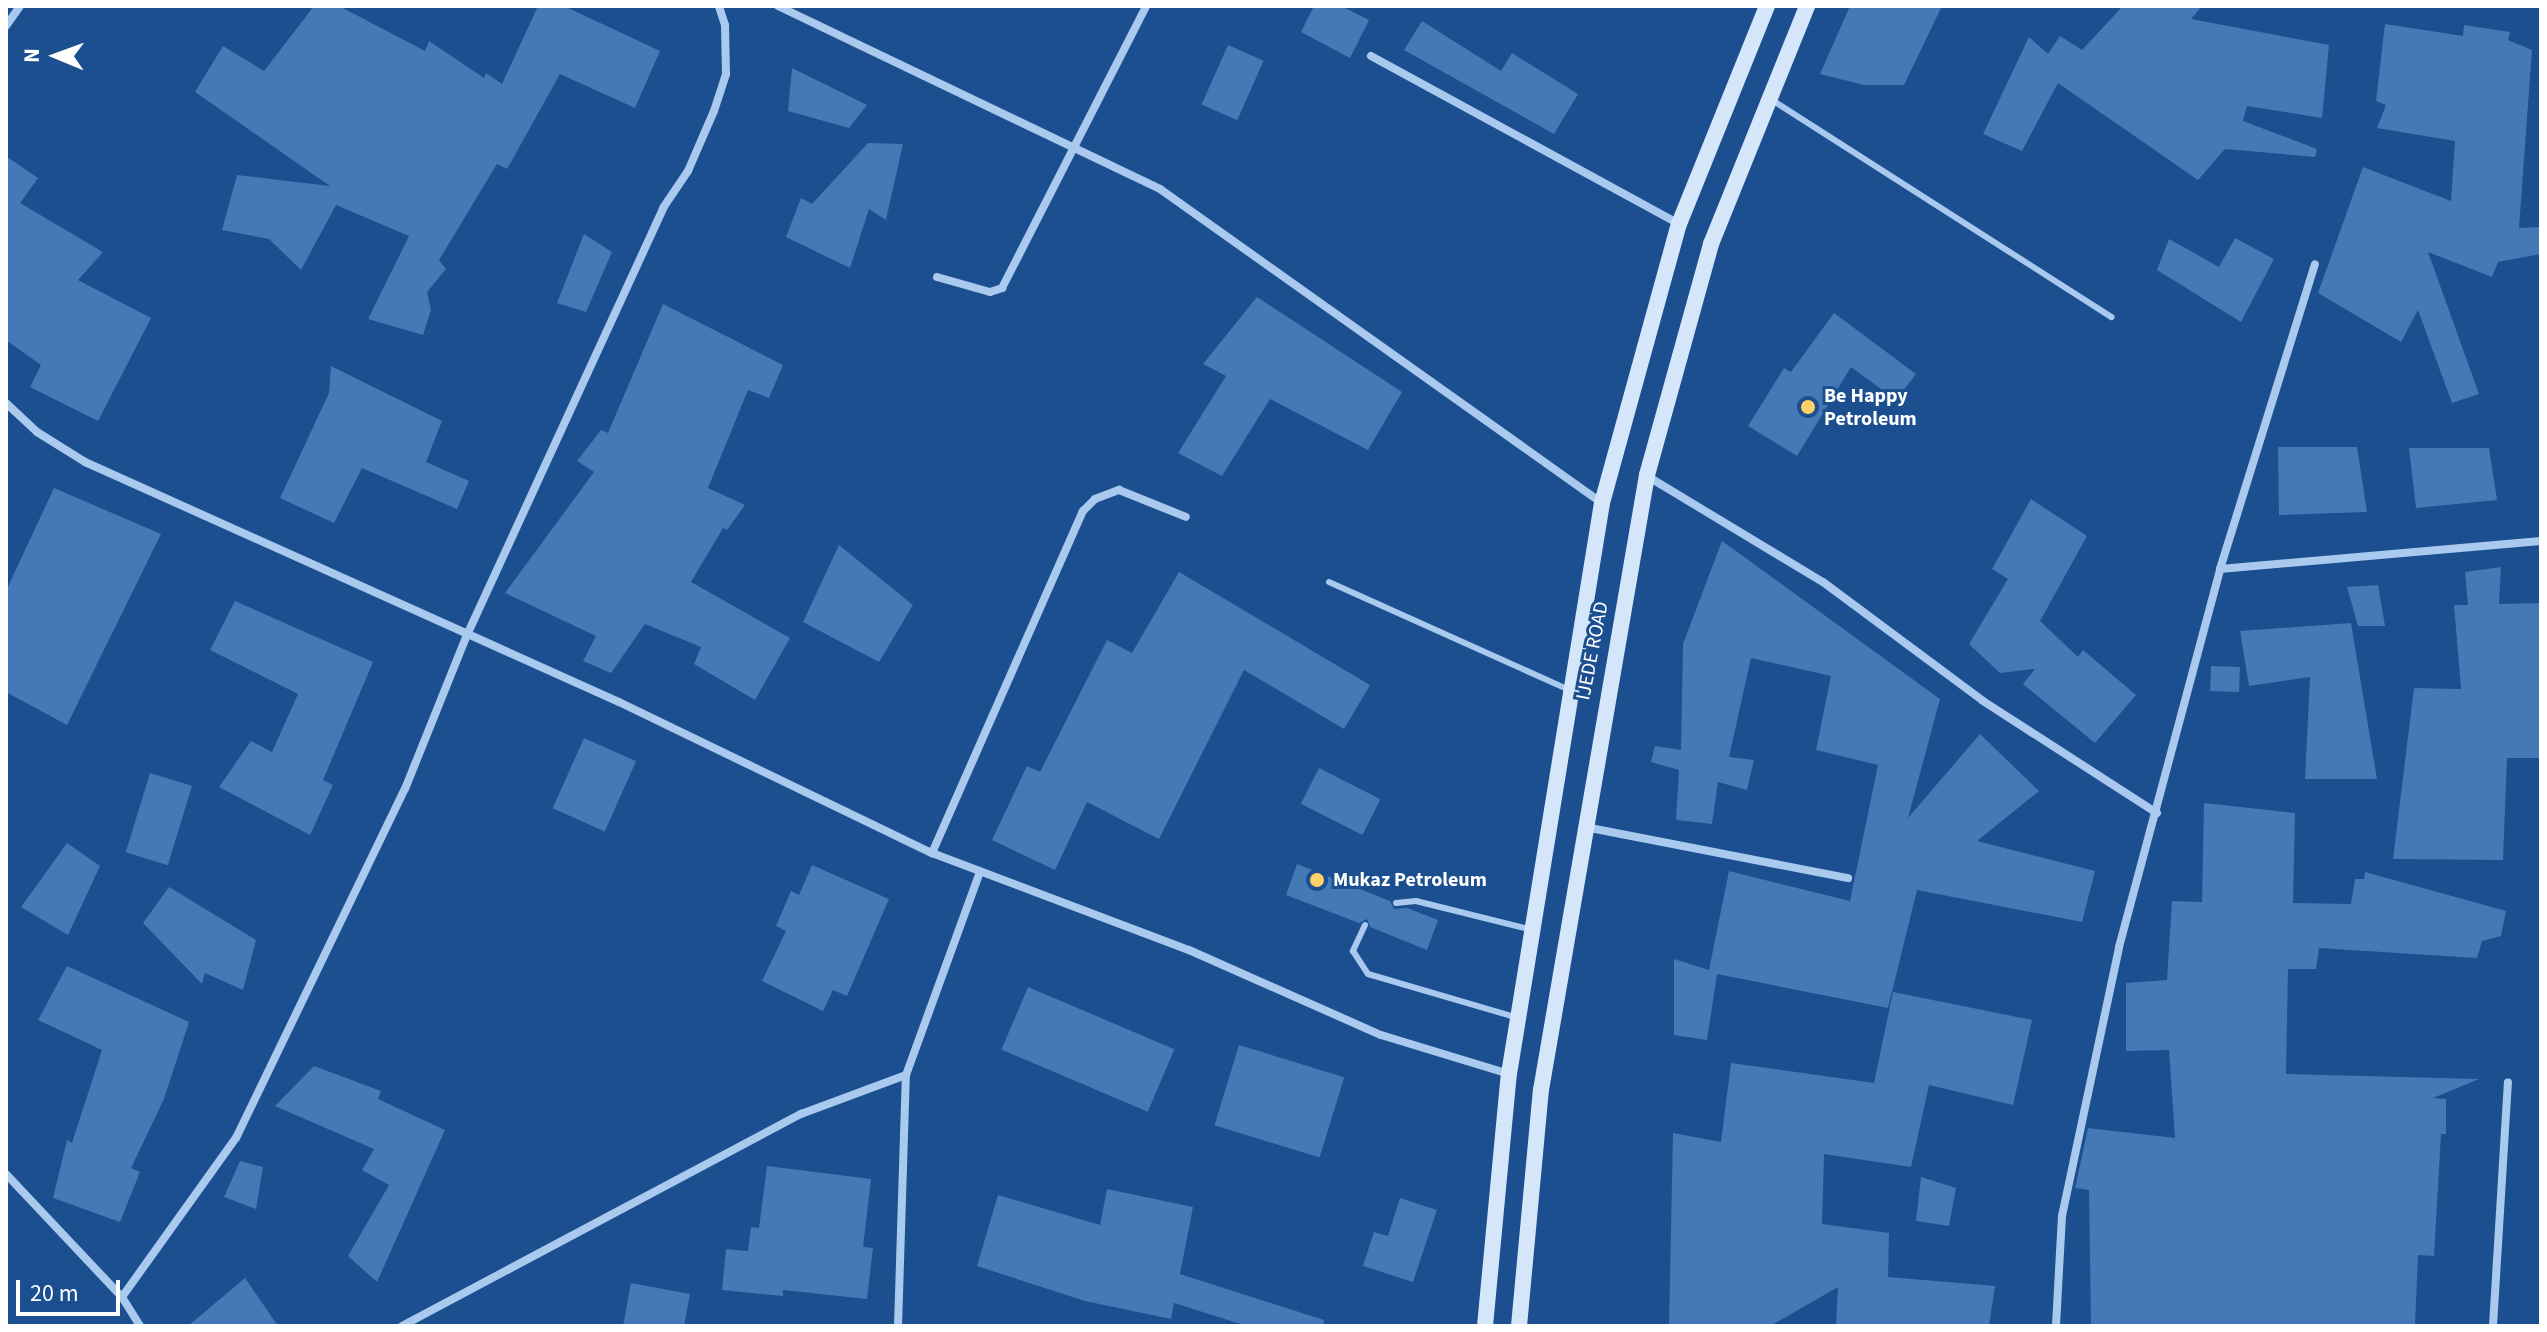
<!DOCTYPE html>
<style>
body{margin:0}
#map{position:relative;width:2547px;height:1332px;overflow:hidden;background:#1b4f8f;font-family:"Source Sans 3",sans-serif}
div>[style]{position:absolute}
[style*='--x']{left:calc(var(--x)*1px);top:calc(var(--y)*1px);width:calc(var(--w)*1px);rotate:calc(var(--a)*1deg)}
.building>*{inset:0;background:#4478b7;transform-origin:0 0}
.lane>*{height:6px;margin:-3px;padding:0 3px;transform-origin:3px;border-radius:3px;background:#a9c9ee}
.street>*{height:8px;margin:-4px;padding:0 4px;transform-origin:4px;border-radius:4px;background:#a9c9ee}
.secondary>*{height:16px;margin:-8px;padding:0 8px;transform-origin:8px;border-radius:8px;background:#d6e6fa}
.dots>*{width:22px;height:22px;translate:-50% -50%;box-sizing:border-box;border:4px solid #1b4f8f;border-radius:50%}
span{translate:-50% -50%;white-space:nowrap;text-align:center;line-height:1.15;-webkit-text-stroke:6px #1b4f8f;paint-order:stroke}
.poi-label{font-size:20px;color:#fff;font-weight:700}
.left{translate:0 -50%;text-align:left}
.street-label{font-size:20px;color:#fff}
.frame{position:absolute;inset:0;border:8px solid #fff;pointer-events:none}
.north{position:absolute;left:16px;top:16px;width:80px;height:80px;-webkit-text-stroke:6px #1b4f8f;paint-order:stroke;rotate:271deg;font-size:22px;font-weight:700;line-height:32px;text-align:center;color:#fff}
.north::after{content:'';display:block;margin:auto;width:28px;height:36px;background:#fff;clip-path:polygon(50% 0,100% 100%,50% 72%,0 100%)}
.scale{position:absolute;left:16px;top:1280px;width:104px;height:36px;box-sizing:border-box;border:4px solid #fff;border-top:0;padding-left:10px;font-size:24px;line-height:28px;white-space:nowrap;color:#fff;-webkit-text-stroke:6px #1b4f8f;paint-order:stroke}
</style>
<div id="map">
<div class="building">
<i style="clip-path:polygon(314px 6px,339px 6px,425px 51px,429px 41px,484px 78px,486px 73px,502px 84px,538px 6px,564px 6px,660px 51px,635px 108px,560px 74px,507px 169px,497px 164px,439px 260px,446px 269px,427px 292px,431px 310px,423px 335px,368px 319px,409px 236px,336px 205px,301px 270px,269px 239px,222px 230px,237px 175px,330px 186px,195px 92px,223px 46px,264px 71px)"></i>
<i style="clip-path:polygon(1314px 6px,1341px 6px,1369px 20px,1350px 58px,1301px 32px)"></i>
<i style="clip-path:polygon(1850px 6px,1942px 6px,1904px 85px,1864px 85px,1820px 74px)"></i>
<i style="clip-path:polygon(2123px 6px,2202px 6px,2191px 19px,2329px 45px,2322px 118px,2247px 106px,2243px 121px,2317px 149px,2315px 157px,2225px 149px,2198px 180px,2058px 83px,2022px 151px,1983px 134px,2029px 37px,2048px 54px,2060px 36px,2082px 50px)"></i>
<i style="clip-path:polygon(1422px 21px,1501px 71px,1512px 53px,1578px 94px,1554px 134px,1404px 50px)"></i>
<i style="clip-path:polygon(2385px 24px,2463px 36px,2464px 25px,2510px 32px,2508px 40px,2532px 50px,2519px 228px,2541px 227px,2541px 254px,2498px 262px,2492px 277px,2428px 252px,2479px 394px,2452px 403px,2418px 310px,2401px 342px,2318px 293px,2363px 167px,2451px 201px,2455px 141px,2377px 128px,2386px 105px,2376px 101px)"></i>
<i style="left:1228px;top:45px;width:39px;height:65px;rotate:24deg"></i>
<i style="clip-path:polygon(792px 68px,867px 105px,849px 128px,788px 111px)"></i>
<i style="clip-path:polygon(868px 143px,903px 144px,886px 220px,869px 209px,850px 268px,786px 237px,801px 198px,812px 204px)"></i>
<i style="clip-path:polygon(6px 156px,38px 178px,20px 203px,103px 252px,78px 280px,151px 318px,98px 421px,30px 387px,41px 365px,6px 340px)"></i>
<i style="clip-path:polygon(584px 234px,612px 252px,586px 312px,557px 303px)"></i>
<i style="clip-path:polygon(2235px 238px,2274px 259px,2241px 322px,2157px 270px,2169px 239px,2219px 267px)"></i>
<i style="clip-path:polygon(1257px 297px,1402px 392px,1368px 450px,1270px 399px,1222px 476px,1178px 453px,1226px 376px,1203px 364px)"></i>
<i style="clip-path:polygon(663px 304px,783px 365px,769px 398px,748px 390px,708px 488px,745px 505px,727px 530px,723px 528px,691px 582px,790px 638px,755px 700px,694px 664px,701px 647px,645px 624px,611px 673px,583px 661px,596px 636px,505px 593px,594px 472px,577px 461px,601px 430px,608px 433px)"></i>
<i style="clip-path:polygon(1834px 313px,1916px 374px,1896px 400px,1851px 367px,1797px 456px,1748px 426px,1784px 368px,1791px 372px)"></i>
<i style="clip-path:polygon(331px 366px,442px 421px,426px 462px,469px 481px,457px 509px,362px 468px,334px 523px,280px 498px,329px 393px)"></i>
<i style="clip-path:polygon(2278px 447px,2357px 447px,2367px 512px,2279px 515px)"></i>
<i style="clip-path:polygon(2409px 448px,2489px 448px,2497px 500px,2416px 508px)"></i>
<i style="clip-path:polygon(54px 488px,161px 534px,67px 725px,6px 692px,6px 591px)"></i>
<i style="clip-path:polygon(2031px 499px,2087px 536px,2040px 621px,2078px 657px,2083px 650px,2136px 695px,2095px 743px,2023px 684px,2035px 669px,2000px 673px,1969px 644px,2008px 579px,1992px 569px)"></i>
<i style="clip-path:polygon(1722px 541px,1940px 699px,1908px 818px,1980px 734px,2039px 791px,1977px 841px,2095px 871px,2082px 922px,1917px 890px,1888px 1008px,1717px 974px,1707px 1040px,1674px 1035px,1674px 959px,1709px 970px,1729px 871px,1850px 901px,1878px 765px,1816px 750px,1831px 676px,1751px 658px,1729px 757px,1754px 760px,1747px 790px,1718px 782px,1712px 824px,1676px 820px,1679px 770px,1651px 762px,1655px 746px,1681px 750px,1683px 644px)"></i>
<i style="clip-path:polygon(839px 545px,913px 605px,879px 662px,803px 622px)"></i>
<i style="clip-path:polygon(2501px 567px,2499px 604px,2541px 603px,2541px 758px,2507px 758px,2503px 860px,2393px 859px,2414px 688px,2461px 689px,2454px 605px,2468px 605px,2465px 572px)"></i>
<i style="clip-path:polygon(1179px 572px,1370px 685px,1344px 729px,1244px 670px,1159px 839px,1087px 802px,1055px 870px,992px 840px,1027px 766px,1040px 772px,1107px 640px,1132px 653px)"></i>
<i style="clip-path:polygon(2378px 585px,2385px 626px,2358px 626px,2347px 587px)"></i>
<i style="clip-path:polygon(235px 601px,373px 662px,323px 780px,333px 785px,310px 835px,219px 787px,251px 741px,272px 752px,298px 694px,210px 650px)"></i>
<i style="clip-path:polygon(2351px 623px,2377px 779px,2305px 779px,2310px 677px,2249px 686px,2240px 631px)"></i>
<i style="left:2211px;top:666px;width:29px;height:25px;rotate:2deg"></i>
<i style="left:584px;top:738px;width:57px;height:77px;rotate:24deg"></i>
<i style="left:1319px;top:768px;width:69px;height:40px;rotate:27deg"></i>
<i style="left:150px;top:773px;width:44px;height:83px;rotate:17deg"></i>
<i style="clip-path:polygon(2204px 803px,2295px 813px,2293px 903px,2351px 904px,2355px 879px,2364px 879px,2365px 872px,2506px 911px,2501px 936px,2482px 941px,2477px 958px,2319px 948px,2316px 969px,2288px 969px,2286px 1074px,2479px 1079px,2433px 1098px,2446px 1099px,2446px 1134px,2441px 1134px,2434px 1256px,2418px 1255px,2415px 1326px,2091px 1326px,2089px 1190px,2075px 1188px,2088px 1128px,2175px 1138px,2169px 1050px,2126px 1051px,2126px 983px,2167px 980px,2172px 901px,2202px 902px)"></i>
<i style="clip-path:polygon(67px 843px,100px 866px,68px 935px,21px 907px)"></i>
<i style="clip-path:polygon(1297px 864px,1390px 901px,1394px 909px,1407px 908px,1438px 920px,1427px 950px,1370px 927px,1367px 919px,1359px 923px,1286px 895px)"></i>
<i style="clip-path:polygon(812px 865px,889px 899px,847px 996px,833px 990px,823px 1011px,762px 981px,786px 931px,776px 926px,791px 891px,799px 895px)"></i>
<i style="clip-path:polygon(169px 887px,256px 940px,243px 990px,205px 973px,202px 984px,143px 923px)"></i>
<i style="clip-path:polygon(67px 966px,189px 1022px,164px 1099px,131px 1168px,140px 1172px,120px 1222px,53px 1198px,67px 1140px,72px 1143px,102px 1050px,38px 1020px)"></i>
<i style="left:1028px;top:987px;width:159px;height:68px;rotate:23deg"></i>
<i style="clip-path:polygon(1893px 992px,2032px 1020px,2013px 1105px,1929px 1085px,1911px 1167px,1824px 1154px,1822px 1224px,1889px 1233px,1888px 1277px,1995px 1286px,1989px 1326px,1836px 1326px,1838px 1287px,1770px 1326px,1669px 1326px,1673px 1133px,1721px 1142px,1731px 1063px,1874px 1083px)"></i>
<i style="left:1239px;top:1045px;width:110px;height:84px;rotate:17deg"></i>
<i style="clip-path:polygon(314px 1066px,381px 1091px,378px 1099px,445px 1130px,377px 1282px,348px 1256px,389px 1185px,362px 1170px,374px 1149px,275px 1106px)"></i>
<i style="clip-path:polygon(240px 1161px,263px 1167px,256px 1209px,224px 1197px)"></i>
<i style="clip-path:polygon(767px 1166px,871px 1179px,863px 1247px,873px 1248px,867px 1299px,783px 1290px,783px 1296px,722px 1290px,726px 1249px,748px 1251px,751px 1227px,759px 1228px)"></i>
<i style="clip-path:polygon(1921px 1177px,1956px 1188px,1949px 1226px,1916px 1221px)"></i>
<i style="clip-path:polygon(1107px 1189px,1193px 1207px,1180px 1274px,1324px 1320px,1323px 1326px,1247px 1326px,1174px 1303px,1171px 1319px,1085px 1301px,977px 1266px,998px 1195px,1100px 1225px)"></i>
<i style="clip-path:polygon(1400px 1198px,1437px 1210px,1413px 1282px,1363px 1266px,1374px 1232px,1388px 1236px)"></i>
<i style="clip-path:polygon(245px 1278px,278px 1326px,188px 1326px)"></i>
<i style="clip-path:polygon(631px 1283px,690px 1294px,684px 1326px,623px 1326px)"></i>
</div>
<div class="lane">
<i style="--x:1772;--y:100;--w:403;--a:32.6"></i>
<i style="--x:1329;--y:582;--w:265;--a:24.2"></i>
<i style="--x:1396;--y:903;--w:20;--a:-6"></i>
<i style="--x:1416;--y:901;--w:120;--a:14"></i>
<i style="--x:1365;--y:925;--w:29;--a:115"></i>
<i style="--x:1353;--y:951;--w:27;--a:57"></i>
<i style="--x:1368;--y:974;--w:156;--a:16.3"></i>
</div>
<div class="street">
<i style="--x:778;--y:6;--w:424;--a:25.6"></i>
<i style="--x:1160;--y:189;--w:542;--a:35.39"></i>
<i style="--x:6;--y:26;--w:24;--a:-55"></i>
<i style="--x:1371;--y:56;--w:351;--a:28.6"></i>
<i style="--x:937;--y:277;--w:55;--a:15.8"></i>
<i style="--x:990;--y:292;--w:13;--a:-18"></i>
<i style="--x:1002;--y:288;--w:317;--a:-62.9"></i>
<i style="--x:6;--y:403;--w:42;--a:43.1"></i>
<i style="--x:37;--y:432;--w:57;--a:32"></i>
<i style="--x:85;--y:462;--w:585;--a:24.2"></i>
<i style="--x:619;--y:702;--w:348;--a:25.8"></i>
<i style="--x:932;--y:853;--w:275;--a:20.7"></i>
<i style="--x:1189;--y:950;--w:210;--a:23.9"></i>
<i style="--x:1381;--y:1035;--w:134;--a:16.9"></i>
<i style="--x:1647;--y:476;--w:205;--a:31.1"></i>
<i style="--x:1823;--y:582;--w:199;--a:36.6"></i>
<i style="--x:1983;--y:701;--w:207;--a:32.8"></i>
<i style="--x:2220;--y:569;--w:322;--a:-5"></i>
<i style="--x:1585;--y:827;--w:268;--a:11"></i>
<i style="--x:932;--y:853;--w:374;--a:-66.2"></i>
<i style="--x:1083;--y:511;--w:17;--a:-45"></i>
<i style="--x:1095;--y:499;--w:26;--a:-21"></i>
<i style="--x:1119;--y:490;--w:72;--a:21.9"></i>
<i style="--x:6;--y:1174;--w:169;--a:46.7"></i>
<i style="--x:122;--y:1297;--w:34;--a:58"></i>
<i style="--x:122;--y:1297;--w:196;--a:-54.4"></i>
<i style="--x:236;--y:1138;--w:388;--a:-64.2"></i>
<i style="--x:405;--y:789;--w:166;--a:-68.1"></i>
<i style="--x:467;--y:635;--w:470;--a:-65.3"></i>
<i style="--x:663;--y:208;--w:45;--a:-56"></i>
<i style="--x:688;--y:171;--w:65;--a:-66.6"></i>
<i style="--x:714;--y:111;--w:39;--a:-72"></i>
<i style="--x:726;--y:74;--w:49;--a:-91.2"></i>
<i style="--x:725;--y:25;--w:20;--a:-108"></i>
<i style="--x:402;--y:1326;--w:452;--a:-28"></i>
<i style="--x:801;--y:1114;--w:112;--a:-20.4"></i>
<i style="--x:898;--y:1326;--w:251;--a:-88.2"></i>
<i style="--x:906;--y:1075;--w:216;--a:-70"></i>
<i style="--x:2056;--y:1326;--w:110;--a:-86.9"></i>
<i style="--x:2062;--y:1216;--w:275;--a:-78"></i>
<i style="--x:2119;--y:947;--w:391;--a:-75"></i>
<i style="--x:2220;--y:569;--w:319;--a:-72.7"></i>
<i style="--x:2493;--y:1326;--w:244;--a:-86.5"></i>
</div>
<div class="secondary">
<i style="--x:1485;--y:1326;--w:253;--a:-84.6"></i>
<i style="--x:1509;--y:1074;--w:579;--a:-80.75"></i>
<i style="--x:1602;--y:503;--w:289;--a:-74.6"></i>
<i style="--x:1679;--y:224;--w:235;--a:-68"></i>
<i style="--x:1519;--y:1326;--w:237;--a:-84.7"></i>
<i style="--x:1541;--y:1090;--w:624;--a:-80.22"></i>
<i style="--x:1647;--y:475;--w:240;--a:-74.5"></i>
<i style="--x:1711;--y:244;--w:257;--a:-68"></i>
</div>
<div class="dots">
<i style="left:1808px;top:407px;background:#ffd166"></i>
<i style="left:1317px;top:880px;background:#ffd166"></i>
</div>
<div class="poi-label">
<span class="left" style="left:1824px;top:408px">Be Happy<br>Petroleum</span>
<span class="left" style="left:1333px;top:880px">Mukaz Petroleum</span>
</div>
<div class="street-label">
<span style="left:1593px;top:651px;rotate:-79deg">IJEDE ROAD</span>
</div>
<div class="frame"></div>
<div class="north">N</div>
<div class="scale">20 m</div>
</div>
